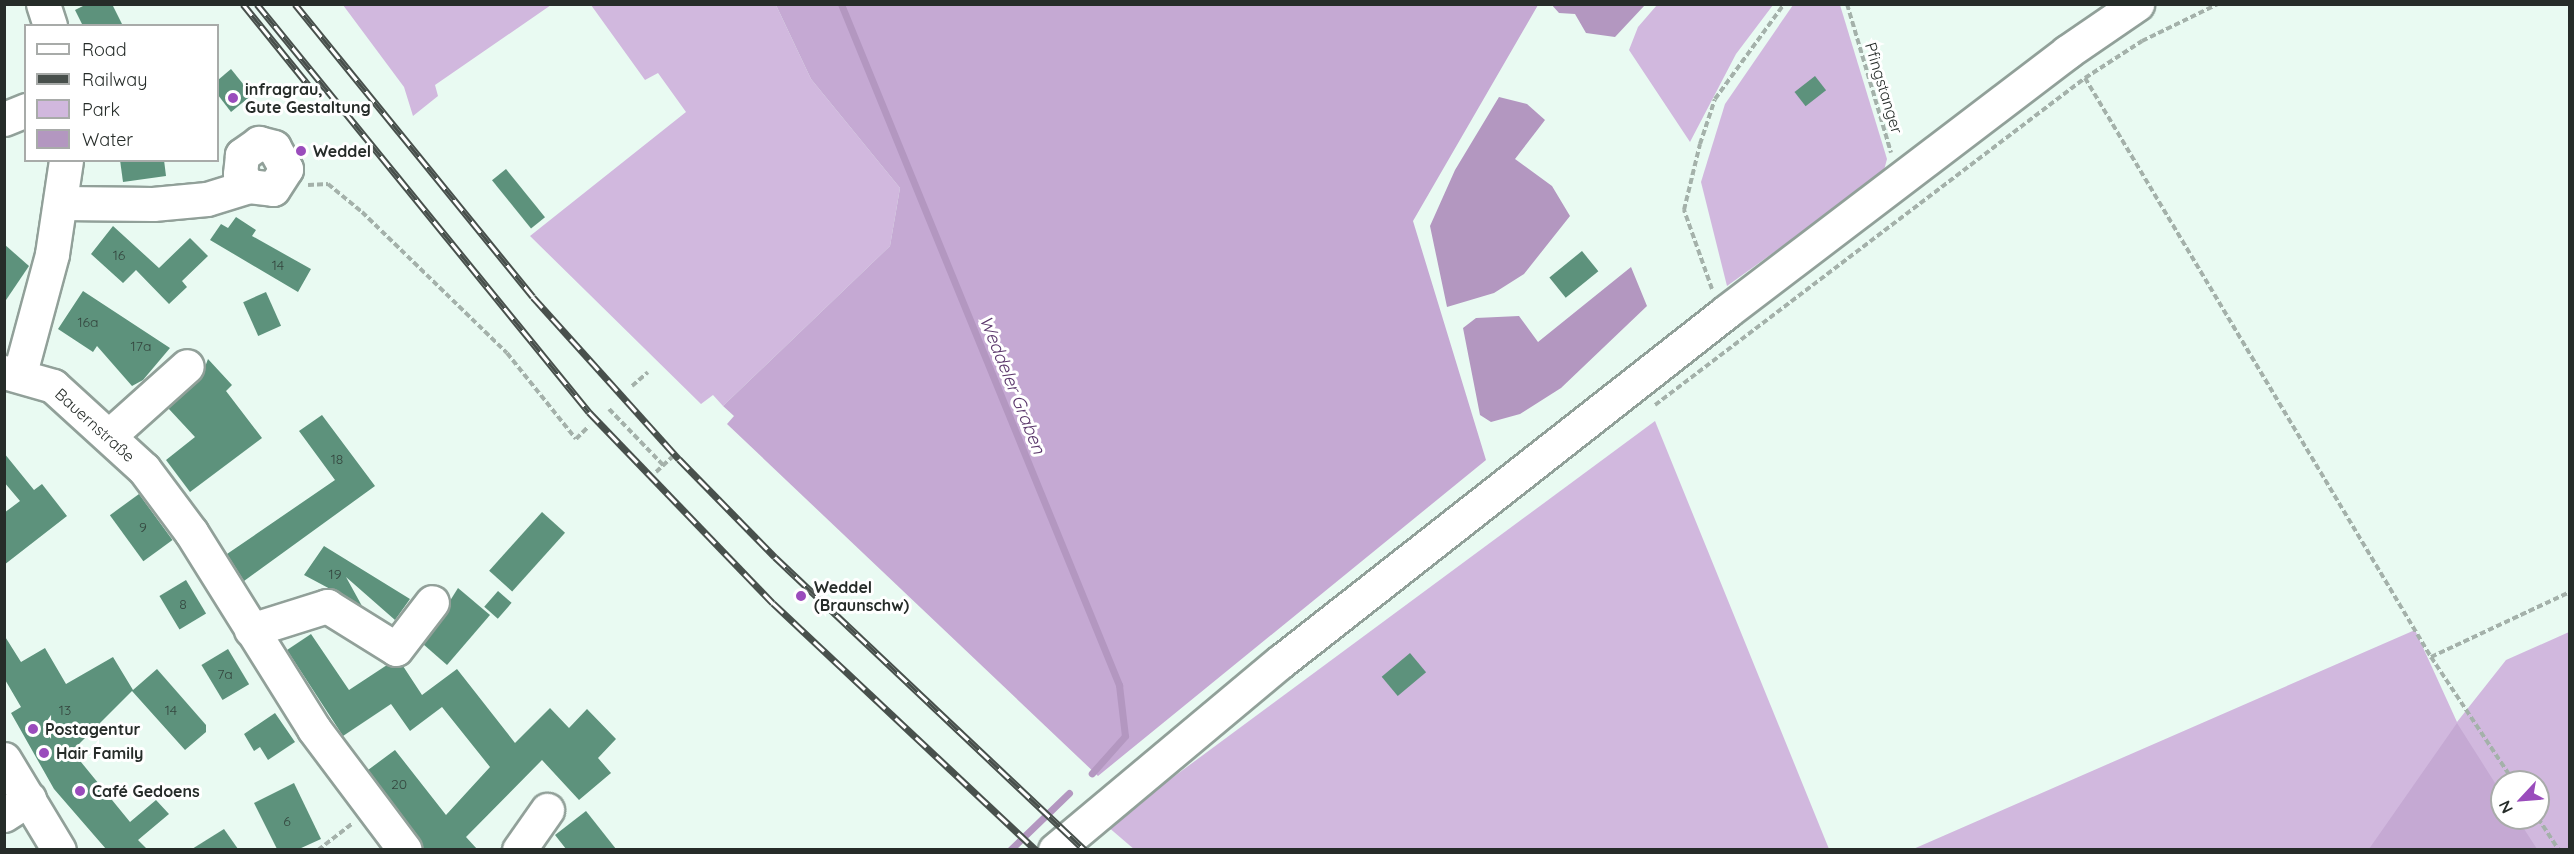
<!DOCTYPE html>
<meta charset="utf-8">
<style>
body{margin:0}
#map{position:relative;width:2574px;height:854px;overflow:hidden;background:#e9faf2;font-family:Quicksand,sans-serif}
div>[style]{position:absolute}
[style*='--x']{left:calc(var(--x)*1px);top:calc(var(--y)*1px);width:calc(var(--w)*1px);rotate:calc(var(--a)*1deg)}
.green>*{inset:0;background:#d1b8de}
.forest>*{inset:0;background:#c5a9d3}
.water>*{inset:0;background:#b397c0}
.stream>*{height:7px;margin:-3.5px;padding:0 3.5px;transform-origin:3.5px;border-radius:3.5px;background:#b397c0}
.building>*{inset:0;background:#5d927c;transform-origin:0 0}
.path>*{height:4px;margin-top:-2px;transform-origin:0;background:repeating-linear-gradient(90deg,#a4b1aa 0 6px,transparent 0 9px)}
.roads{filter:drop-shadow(2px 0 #91a099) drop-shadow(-2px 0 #91a099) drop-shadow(0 2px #91a099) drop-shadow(0 -2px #91a099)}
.minor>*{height:33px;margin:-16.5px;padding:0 16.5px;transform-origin:16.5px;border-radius:16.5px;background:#fff}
.rail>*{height:7px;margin-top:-3.5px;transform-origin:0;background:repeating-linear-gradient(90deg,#fff 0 14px,#48504c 0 28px);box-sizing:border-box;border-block:2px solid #48504c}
.dots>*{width:16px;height:16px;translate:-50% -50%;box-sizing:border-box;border:3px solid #fff;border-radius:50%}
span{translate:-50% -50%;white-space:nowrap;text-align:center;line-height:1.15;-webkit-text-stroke:6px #fff;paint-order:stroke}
.number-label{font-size:14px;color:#34463e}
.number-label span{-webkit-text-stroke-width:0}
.street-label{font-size:16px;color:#262c29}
.poi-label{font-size:16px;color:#262c29;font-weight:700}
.left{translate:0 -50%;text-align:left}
.water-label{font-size:18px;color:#59356a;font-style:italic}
.frame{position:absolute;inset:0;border:6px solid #262c29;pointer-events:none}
.legend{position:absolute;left:24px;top:24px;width:195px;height:138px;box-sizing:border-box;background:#fff;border:2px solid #a8aba9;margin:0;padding:8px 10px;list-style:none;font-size:18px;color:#262c29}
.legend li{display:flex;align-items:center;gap:12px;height:30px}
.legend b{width:30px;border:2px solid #a8aba9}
.north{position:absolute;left:2490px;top:770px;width:60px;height:60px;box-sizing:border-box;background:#fff;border:2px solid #a8aba9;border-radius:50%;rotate:244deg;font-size:16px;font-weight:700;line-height:24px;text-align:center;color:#262c29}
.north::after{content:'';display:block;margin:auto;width:21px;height:27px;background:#9a4cbc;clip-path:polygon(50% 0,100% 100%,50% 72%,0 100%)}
</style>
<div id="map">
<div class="green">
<i style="clip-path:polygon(343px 5px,551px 5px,435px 85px,438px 96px,413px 116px,404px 87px)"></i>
<i style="clip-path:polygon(591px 5px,776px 5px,811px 79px,900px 188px,890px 246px,723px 406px,713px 395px,701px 404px,530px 236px,686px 112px,658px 73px,645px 80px)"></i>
<i style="clip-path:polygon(1657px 5px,1773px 5px,1736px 54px,1690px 142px,1629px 50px,1638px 27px)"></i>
<i style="clip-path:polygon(1793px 5px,1840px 5px,1887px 159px,1883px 174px,1727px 286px,1701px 182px,1725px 104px)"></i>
<i style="clip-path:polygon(1655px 421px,1829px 849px,1135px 850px,1107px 826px)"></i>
<i style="clip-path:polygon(evenodd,2415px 630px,2457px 722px,2506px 660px,2569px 632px,2569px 849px,1911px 850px,2415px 630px,2502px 782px,2538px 782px,2538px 818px,2502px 818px,2502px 782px)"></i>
</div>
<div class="forest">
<i style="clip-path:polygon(776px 5px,1538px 5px,1413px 221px,1486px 460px,1098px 776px,727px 424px,734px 416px,723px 406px,890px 246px,900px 188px,811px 79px)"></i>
<i style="clip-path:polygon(2457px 723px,2502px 794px,2502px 818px,2517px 818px,2537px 849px,2369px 849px)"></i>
</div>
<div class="water">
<i style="clip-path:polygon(1551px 4px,1645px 4px,1645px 5px,1615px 37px,1586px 33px,1575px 14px,1559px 13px)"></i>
<i style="clip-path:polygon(1499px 97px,1527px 104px,1545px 120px,1515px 159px,1552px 186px,1570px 216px,1524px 274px,1494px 293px,1447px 307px,1430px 226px,1455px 170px)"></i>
<i style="clip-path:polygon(1631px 267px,1647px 306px,1561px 388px,1520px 414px,1491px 422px,1480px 415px,1463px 328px,1476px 318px,1519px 316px,1538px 342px)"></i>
</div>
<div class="stream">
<i style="--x:841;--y:4;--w:736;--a:67.79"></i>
<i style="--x:1119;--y:685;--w:51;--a:83.3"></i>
<i style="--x:1125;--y:736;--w:50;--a:131.7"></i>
<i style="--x:1010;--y:850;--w:82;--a:-44"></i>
</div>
<div class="building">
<i style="clip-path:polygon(87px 4px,112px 4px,123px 26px,83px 26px,75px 10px)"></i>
<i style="clip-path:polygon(231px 69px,252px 95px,231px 112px,218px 95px,218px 80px)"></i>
<i style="left:1815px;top:76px;width:18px;height:26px;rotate:52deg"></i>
<i style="clip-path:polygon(120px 160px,164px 160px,166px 176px,123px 182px)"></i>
<i style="left:506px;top:169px;width:62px;height:18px;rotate:51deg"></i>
<i style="clip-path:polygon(236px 217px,256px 230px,252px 236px,311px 269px,298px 292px,210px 240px,221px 224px,228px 228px)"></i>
<i style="clip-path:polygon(113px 226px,159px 268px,190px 238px,208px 256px,182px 281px,187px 287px,169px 304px,136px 270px,123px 283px,91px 254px)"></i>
<i style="clip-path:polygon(4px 244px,29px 266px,4px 303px)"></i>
<i style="left:1582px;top:251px;width:26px;height:42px;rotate:51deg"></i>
<i style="clip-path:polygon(83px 291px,170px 348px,143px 380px,132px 386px,97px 346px,93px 352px,58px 329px)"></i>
<i style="left:266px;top:292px;width:37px;height:25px;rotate:66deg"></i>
<i style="clip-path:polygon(208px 359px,232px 385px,226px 391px,262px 438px,190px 492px,166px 460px,195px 437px,168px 408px,200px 380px)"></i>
<i style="clip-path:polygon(322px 415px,375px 486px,244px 581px,227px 554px,335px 480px,299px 431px)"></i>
<i style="clip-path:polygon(4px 453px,34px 490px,42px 484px,67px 516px,4px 565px,4px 513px,20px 501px,4px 482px)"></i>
<i style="left:139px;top:494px;width:57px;height:36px;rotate:54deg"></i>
<i style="left:542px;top:512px;width:31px;height:79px;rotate:42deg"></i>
<i style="clip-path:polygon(324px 546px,410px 599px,395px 620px,346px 577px,362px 606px,304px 575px)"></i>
<i style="left:186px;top:580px;width:39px;height:31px;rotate:59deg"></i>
<i style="clip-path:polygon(458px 588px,490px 615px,447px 665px,423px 644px)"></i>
<i style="left:498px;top:591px;width:18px;height:21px;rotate:41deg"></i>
<i style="clip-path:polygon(311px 634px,349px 690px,387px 665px,403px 666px,422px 695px,457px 669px,515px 743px,550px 708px,569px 728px,587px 709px,616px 739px,598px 758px,611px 773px,579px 800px,542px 760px,466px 837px,477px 849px,423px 849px,368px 770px,395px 750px,446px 815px,490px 767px,442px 707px,410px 731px,391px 704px,343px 736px,287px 650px)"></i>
<i style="clip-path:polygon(4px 635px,21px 662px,45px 648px,66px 684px,113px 657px,133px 690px,157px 669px,206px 725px,206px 732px,185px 750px,132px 691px,72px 751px,130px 822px,156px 800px,169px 814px,138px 840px,147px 849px,106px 849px,54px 789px,11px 713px,21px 707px,4px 678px)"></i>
<i style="left:228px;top:649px;width:41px;height:31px;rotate:59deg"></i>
<i style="left:1410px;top:653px;width:25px;height:37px;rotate:50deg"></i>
<i style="clip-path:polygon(275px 713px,295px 742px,268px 760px,260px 747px,254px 751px,244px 734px)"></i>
<i style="clip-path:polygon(294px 783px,321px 839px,299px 849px,277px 849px,254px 803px)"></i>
<i style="clip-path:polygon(586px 811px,616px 849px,566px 849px,555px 835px)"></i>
<i style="clip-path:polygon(224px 829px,238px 849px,192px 849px)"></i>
</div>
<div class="path">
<i style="--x:1847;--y:4;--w:155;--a:73.5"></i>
<i style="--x:2085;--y:78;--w:675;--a:59.14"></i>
<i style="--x:2431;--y:657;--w:150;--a:56.4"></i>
<i style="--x:308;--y:185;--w:20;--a:-3"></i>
<i style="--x:328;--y:184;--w:44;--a:39.5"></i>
<i style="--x:362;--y:212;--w:202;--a:44.2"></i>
<i style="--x:507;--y:353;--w:110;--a:51.3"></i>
<i style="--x:576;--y:439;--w:18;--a:-45"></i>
<i style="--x:1712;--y:289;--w:84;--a:-109.5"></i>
<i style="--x:1684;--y:210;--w:68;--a:-76.4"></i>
<i style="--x:1700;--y:144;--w:47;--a:-71.6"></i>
<i style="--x:1715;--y:99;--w:117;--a:-54"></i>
<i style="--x:632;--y:386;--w:21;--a:-41"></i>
<i style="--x:1655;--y:405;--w:540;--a:-37.25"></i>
<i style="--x:2085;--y:78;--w:68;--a:-33"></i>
<i style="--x:2142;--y:41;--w:85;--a:-26"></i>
<i style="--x:609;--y:409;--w:78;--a:46"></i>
<i style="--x:656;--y:472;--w:22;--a:-43"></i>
<i style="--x:2431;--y:657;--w:153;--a:-25.1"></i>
<i style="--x:2538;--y:818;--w:38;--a:57"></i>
<i style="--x:318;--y:850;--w:44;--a:-37.6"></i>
</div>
<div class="roads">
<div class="minor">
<i style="--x:43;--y:4;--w:23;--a:72"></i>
<i style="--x:4;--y:119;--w:24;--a:-22"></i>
<i style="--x:63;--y:203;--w:90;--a:0.6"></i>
<i style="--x:153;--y:204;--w:54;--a:-5.3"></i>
<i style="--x:207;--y:199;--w:44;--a:-17.2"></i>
<i style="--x:249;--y:186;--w:24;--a:7"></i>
<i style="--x:273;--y:189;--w:24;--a:-57"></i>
<i style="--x:286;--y:169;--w:25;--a:-119"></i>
<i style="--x:274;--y:147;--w:16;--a:-165"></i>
<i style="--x:259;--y:143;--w:21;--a:145"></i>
<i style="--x:242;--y:155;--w:19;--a:96"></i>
<i style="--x:240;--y:174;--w:15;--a:53"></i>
<i style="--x:4;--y:372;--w:51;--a:15.9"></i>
<i style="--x:53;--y:386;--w:123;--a:42.4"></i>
<i style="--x:144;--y:469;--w:79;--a:53.3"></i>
<i style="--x:191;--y:532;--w:232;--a:58"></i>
<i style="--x:314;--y:729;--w:151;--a:53.1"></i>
<i style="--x:20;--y:373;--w:123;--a:-74.9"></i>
<i style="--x:52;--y:254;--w:95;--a:-81.5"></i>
<i style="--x:110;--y:435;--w:103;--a:-41.9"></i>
<i style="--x:251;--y:630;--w:80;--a:-17.5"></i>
<i style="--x:327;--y:606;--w:81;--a:31.9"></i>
<i style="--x:396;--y:649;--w:59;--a:-52.5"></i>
<i style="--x:4;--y:759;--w:106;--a:58.9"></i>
<i style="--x:4;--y:815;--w:30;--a:-33"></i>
<i style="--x:519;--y:850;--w:49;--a:-55"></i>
<i style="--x:1055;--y:850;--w:293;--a:-39.9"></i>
<i style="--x:1280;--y:662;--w:567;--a:-38.12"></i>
<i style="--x:1726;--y:312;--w:429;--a:-37.3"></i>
<i style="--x:2067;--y:52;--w:85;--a:-34.4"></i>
</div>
</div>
<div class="rail">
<i style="--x:243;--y:4;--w:107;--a:51.1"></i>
<i style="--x:257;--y:4;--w:526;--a:50.86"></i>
<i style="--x:589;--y:412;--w:265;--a:46.1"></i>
<i style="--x:773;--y:603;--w:361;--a:43.2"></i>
<i style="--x:295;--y:4;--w:377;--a:50.9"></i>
<i style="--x:533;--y:297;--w:218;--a:48"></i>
<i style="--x:679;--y:459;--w:137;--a:45.6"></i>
<i style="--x:775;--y:557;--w:427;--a:43.4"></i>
</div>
<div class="dots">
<i style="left:233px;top:98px;background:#9a4cbc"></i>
<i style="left:301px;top:151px;background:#9a4cbc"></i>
<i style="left:801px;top:596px;background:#9a4cbc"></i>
<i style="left:33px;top:729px;background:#9a4cbc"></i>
<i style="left:44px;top:753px;background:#9a4cbc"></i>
<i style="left:80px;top:791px;background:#9a4cbc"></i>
</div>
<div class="number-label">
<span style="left:119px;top:255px">16</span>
<span style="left:278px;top:265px">14</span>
<span style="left:88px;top:322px">16a</span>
<span style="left:141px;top:346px">17a</span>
<span style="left:337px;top:459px">18</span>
<span style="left:143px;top:527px">9</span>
<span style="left:335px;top:574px">19</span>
<span style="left:183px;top:604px">8</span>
<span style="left:225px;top:674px">7a</span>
<span style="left:65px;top:710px">13</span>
<span style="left:171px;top:710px">14</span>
<span style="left:399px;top:784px">20</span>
<span style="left:287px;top:821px">6</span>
</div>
<div class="street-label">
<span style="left:1884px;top:88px;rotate:73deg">Pfingstanger</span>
<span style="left:95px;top:425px;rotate:42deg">Bauernstraße</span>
</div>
<div class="poi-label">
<span class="left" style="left:245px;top:98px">infragrau,<br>Gute Gestaltung</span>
<span class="left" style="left:313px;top:151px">Weddel</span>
<span class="left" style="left:814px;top:596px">Weddel<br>(Braunschw)</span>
<span class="left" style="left:45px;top:729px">Postagentur</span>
<span class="left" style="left:56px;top:753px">Hair Family</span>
<span class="left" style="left:92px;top:791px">Café Gedoens</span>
</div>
<div class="water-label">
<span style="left:1012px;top:385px;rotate:68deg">Weddeler Graben</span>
</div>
<div class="frame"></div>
<ul class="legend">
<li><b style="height:8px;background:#fff"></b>Road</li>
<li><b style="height:8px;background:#48504c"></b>Railway</li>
<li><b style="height:16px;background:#d1b8de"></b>Park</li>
<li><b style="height:16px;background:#b397c0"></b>Water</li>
</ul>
<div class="north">N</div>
</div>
